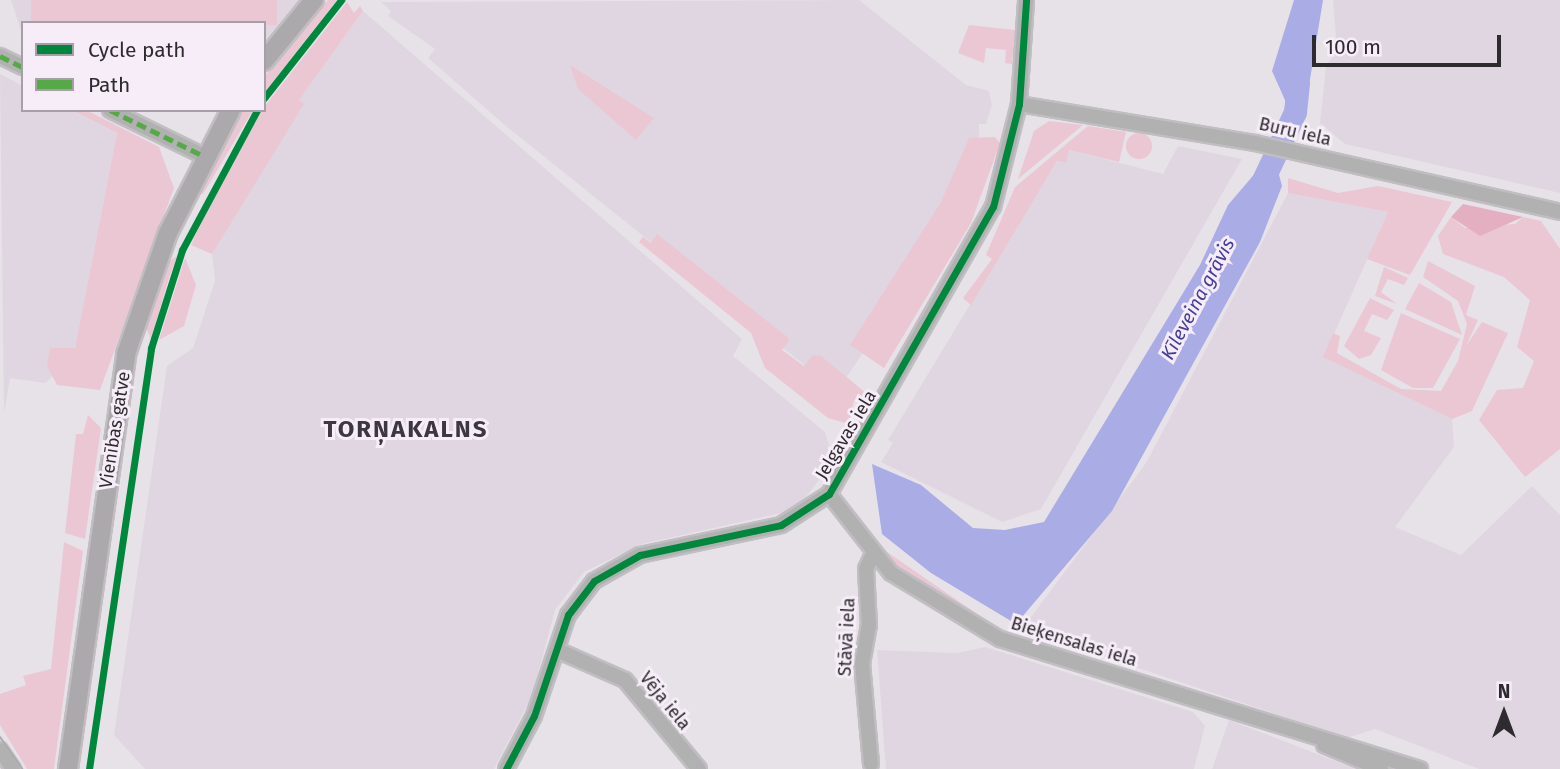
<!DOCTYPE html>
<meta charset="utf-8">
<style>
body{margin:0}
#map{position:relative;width:1560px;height:769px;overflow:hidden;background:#e7e2e8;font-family:"Fira Sans",sans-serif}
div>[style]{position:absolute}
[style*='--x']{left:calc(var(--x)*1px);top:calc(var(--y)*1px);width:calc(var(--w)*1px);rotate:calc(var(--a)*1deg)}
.built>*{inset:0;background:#e0d6e2}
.green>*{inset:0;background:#eac7d3;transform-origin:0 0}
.round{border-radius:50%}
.forest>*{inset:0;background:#e4afc1}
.water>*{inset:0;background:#aaace5}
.river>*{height:23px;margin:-11.5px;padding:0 11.5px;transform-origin:11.5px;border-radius:11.5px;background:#aaace5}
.roads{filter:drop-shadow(2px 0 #c1bec2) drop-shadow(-2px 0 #c1bec2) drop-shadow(0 2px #c1bec2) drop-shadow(0 -2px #c1bec2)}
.minor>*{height:14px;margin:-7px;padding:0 7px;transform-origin:7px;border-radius:7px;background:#b2b1b2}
.major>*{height:18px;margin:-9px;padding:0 9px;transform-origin:9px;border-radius:9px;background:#aca9ac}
.tram>*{height:2px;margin:-1px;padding:0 1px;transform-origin:1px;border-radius:1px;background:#acaaac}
.quiet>*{height:5px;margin-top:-2.5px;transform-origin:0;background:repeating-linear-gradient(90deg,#54ab45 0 10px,transparent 0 15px)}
.cycleway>*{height:7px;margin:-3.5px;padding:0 3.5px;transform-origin:3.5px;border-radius:3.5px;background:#00873e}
span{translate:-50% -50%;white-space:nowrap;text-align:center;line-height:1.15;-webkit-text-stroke:6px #f6edf8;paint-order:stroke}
.street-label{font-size:18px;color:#2e2b2f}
.water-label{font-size:19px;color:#433f9b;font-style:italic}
.district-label{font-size:24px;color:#3d373f;font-weight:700;letter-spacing:2px}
.legend{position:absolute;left:21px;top:21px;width:245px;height:91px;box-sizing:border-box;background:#f6edf8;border:2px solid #a69fa8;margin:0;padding:9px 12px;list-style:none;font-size:21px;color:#2e2b2f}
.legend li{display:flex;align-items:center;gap:14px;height:35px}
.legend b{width:35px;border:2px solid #a69fa8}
.north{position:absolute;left:1469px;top:678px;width:70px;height:70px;-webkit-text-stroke:5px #f6edf8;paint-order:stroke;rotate:0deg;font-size:19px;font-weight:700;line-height:28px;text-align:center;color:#2e2b2f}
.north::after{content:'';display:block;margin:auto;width:24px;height:32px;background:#2e2b2f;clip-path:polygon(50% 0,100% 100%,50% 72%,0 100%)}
.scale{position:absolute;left:1312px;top:35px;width:189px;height:32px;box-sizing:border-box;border:4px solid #2e2b2f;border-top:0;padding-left:9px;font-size:21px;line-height:24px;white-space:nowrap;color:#2e2b2f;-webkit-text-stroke:5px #f6edf8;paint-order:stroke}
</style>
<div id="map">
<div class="built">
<i style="clip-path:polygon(11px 0,299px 0,264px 41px,264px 23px,23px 23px,23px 36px)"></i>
<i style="clip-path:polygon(859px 0,966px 85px,989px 91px,992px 105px,986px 124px,979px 124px,979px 140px,888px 316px,837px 391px,507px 127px,428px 58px,435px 49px,388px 16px,391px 11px,381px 2px)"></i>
<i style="clip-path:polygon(1333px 0,1560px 0,1560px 193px,1345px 144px,1320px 123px,1326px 66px,1337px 50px)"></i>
<i style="clip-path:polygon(363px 11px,742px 339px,733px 356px,825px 432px,834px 461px,802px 502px,785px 512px,642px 544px,584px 572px,555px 610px,532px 696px,494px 769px,145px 769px,114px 735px,167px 366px,193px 348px,215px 281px,212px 254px,232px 214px,303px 105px,298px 101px)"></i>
<i style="clip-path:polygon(0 74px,23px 86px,23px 110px,72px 110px,117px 133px,75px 348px,50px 348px,53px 376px,45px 383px,10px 378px,4px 414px)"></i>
<i style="clip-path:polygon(1178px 146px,1242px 159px,1041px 509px,1002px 522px,881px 462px,893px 443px,888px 440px,1057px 161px,1065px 163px,1069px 150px,1163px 174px)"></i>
<i style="clip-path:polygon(1288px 193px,1388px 212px,1324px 357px,1452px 419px,1454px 447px,1395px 527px,1461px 555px,1532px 486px,1560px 515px,1560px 769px,1479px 769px,1375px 729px,1347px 738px,1022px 629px,1146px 463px)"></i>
<i style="clip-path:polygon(985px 647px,1193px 712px,1205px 726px,1194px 769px,886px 769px,877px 650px,957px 653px)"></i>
<i style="clip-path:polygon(1229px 720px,1356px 769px,1212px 769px)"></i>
</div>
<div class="green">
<i style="left:31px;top:0;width:246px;height:25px"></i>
<i style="clip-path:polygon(328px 0,337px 0,264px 93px,264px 77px)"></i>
<i style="clip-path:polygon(347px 2px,354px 13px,360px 6px,363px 11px,299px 100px,304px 104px,212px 254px,191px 245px,218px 184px,261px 111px)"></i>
<i style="clip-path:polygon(969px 25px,1015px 30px,1012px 64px,1005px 63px,1006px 50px,986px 48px,984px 63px,958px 53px)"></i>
<i style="clip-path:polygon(570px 65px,654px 118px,636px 140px,578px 89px)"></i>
<i style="clip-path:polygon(72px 110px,86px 110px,159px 147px,174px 188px,100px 390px,57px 385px,47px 366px,50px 348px,75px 348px,117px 133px)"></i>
<i style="clip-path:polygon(243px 110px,253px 110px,203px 194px,197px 192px)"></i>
<i style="clip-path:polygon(1049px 121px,1083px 125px,1018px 179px,1034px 131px)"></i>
<i style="clip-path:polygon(1088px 126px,1126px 132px,1119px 162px,1069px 150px,1066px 163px,1057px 161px,971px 305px,963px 298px,992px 259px,986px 255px,1015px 187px)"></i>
<i class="round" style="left:1126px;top:133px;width:26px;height:26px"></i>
<i style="clip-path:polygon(995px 137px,1000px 143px,971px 223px,884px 368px,850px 345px,941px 202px,969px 138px)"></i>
<i style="clip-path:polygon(1288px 178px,1338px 193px,1378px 186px,1452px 202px,1410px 275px,1367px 259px,1388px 212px,1288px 193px)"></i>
<i style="clip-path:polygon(1451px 217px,1465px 228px,1515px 224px,1523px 217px,1541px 221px,1560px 249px,1560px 449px,1525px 477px,1479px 420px,1497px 390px,1523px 388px,1534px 361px,1517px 347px,1530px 300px,1504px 277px,1443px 254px,1438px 236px)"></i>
<i style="clip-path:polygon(657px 234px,790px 339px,782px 350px,804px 366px,813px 355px,821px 356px,867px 394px,861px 404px,854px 400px,849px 424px,828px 418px,765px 368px,751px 333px,639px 242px,643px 237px,651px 243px)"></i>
<i style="clip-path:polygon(177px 256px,169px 278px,151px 339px,145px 326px,165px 264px)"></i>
<i style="clip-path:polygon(185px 258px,196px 285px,184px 326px,159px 340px)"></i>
<i style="clip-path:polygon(1428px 261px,1475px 286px,1466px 315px,1478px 320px,1466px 346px,1482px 322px,1508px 333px,1472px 411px,1452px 419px,1323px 357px,1333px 333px,1340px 336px,1337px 353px,1401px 389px,1441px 391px,1458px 361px,1467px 324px,1458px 301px,1423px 277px)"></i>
<i style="clip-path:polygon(1384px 267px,1408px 278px,1404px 285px,1388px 279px,1381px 292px,1397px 304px,1375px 296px)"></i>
<i style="clip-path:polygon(1419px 283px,1451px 302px,1462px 335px,1405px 309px)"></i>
<i style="clip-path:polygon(1370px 298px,1394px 310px,1387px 320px,1372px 314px,1364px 331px,1381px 338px,1371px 355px,1359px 359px,1344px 346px)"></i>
<i style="clip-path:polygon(1401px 313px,1460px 339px,1433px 388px,1413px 388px,1381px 370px)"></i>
<i style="clip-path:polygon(88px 415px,101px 428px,85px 539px,65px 533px,76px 434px,83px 434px)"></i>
<i style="clip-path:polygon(64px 542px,83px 551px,54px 769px,27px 769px,0 725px,0 694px,26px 685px,23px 676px,51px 669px)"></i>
<i style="clip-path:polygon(877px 545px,996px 627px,1026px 640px,981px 622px,953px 605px,884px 559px)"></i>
</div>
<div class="forest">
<i style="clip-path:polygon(1463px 204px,1523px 217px,1480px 236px,1451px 217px)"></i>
</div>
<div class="water">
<i style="clip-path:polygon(1294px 0,1323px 0,1304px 116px,1289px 109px,1272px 71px)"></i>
<i style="clip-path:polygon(1263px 164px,1278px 171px,1282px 186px,1260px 242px,1112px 511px,1016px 624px,931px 573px,882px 534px,872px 464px,921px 485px,973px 528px,1005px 530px,1044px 522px,1200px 265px,1228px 205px)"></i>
</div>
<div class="river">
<i style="--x:1257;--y:193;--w:89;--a:-64.9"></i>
<i style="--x:1295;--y:112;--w:29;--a:-84"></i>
</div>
<div class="roads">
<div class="minor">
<i style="--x:0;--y:56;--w:25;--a:26"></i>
<i style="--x:1019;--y:104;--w:239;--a:9.4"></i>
<i style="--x:1255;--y:143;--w:313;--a:12.7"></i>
<i style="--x:110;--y:110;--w:105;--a:26.1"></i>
<i style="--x:829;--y:494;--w:100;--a:51.9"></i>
<i style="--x:891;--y:573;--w:127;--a:31.2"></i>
<i style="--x:1000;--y:639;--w:440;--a:17.2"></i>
<i style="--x:557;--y:650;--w:74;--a:23.8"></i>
<i style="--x:625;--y:680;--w:116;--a:50.3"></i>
<i style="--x:1324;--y:745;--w:62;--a:22.8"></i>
<i style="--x:0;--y:750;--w:23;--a:56"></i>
<i style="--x:871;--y:764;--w:100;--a:-95.1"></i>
<i style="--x:862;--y:664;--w:39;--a:-80"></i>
<i style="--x:869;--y:626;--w:57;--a:-93"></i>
<i style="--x:866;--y:569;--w:14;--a:-65"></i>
<i style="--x:506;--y:769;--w:60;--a:-62.2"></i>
<i style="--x:534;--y:716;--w:107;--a:-71.4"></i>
<i style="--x:568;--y:615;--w:43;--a:-52.6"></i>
<i style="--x:594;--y:581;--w:53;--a:-29.5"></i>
<i style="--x:640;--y:555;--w:144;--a:-12"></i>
<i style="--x:781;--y:525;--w:57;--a:-32.9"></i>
<i style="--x:829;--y:494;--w:331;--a:-60.3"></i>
<i style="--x:993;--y:207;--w:106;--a:-75.8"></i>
<i style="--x:1019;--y:104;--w:104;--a:-86.1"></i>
</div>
<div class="major">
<i style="--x:264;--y:61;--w:79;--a:-50.7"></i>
<i style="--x:68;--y:769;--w:419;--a:-82"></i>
<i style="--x:126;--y:354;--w:128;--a:-70.9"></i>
<i style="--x:168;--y:233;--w:138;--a:-62.9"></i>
</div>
</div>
<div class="tram">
<i style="--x:0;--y:737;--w:39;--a:55"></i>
</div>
<div class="quiet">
<i style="--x:0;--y:56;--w:25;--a:26"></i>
<i style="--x:110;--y:110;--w:105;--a:26.1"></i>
</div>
<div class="cycleway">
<i style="--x:264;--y:98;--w:125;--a:-51.8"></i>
<i style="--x:89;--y:769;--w:426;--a:-81.6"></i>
<i style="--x:151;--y:348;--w:103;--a:-72.4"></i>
<i style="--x:182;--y:250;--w:159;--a:-61.8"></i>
<i style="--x:506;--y:769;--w:60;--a:-62.2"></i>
<i style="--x:534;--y:716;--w:107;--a:-71.4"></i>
<i style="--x:568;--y:615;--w:43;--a:-52.6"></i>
<i style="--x:594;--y:581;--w:53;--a:-29.5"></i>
<i style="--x:640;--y:555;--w:144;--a:-12"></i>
<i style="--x:781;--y:525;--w:57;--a:-32.9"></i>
<i style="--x:829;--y:494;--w:331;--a:-60.3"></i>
<i style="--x:993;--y:207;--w:106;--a:-75.8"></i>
<i style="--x:1019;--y:104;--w:104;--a:-86.1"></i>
</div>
<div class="street-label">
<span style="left:1295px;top:132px;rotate:13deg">Buru iela</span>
<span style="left:115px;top:430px;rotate:-81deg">Vienības gatve</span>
<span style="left:846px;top:435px;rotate:-59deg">Jelgavas iela</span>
<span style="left:847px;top:637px;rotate:-87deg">Stāvā iela</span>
<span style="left:1074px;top:642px;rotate:17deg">Bieķensalas iela</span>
<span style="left:665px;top:701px;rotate:51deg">Vēja iela</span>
</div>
<div class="water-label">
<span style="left:1198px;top:299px;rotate:-62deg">Kīleveina grāvis</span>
</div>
<div class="district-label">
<span style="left:406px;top:430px">TORŅAKALNS</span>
</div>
<ul class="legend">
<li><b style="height:9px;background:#00873e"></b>Cycle path</li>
<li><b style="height:9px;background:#54ab45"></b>Path</li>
</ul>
<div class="north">N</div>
<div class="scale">100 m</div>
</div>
